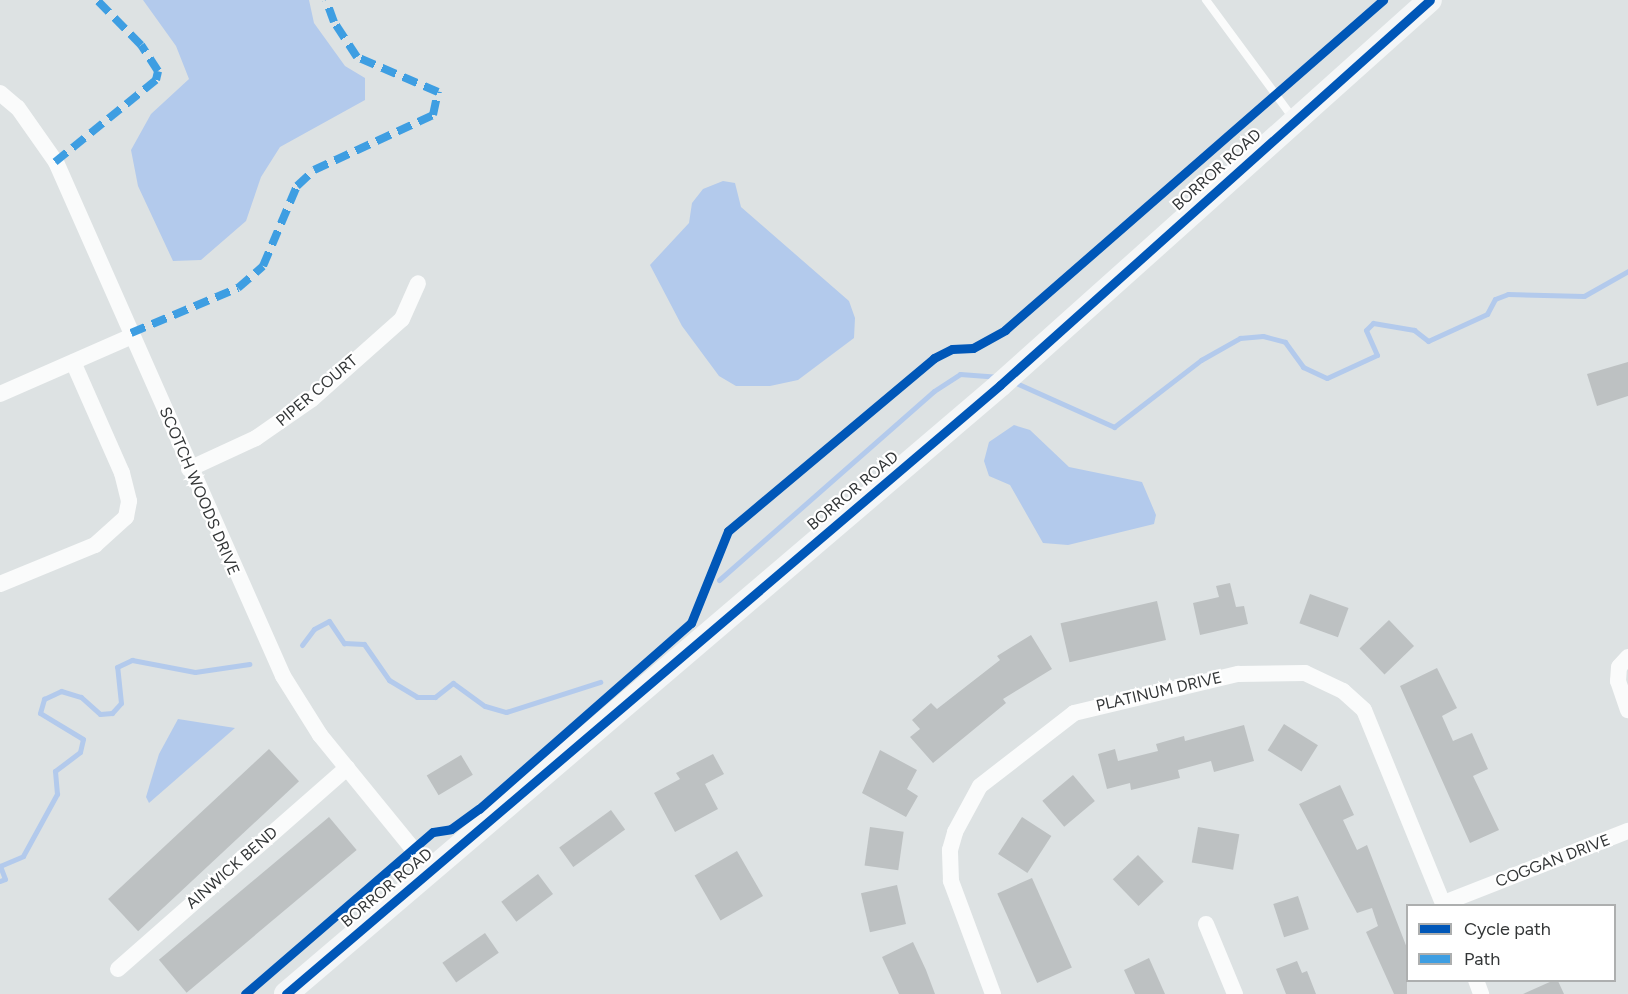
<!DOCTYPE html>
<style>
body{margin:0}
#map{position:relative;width:1628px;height:994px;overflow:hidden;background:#dde2e3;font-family:Figtree,sans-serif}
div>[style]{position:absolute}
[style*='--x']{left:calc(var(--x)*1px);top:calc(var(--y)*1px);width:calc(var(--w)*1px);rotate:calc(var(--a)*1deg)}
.water>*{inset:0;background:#b3caec}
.stream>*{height:5px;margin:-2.5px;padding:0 2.5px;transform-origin:2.5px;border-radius:2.5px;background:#b3caec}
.building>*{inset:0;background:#bdc1c2;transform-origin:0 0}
.lane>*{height:8px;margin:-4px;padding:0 4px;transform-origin:4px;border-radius:4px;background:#fafbfb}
.street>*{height:16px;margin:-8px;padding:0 8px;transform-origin:8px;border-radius:8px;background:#fafbfb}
.secondary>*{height:24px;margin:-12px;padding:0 12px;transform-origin:12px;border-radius:12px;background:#f4f6f7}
.quiet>*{height:8px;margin-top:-4px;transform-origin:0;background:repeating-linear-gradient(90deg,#3e9ee2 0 15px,transparent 0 23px)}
.cycleway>*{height:9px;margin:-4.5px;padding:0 4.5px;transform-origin:4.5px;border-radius:4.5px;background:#0057b8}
span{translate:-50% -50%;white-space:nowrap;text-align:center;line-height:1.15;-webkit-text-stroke:4.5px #fff;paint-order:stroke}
.street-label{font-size:16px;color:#333637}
.legend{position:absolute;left:1406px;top:904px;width:210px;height:78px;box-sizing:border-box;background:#fff;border:2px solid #adafaf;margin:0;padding:8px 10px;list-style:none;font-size:18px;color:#333637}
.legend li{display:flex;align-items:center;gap:12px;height:30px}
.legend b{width:30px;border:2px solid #adafaf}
</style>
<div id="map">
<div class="water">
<i style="clip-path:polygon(143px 0,309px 0,314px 23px,345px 66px,365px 78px,365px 100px,280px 147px,261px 177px,246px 221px,201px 260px,173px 261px,138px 186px,131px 150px,151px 114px,189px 79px,176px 46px)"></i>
<i style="clip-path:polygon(723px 181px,735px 183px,741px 207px,849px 301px,855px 318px,854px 338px,798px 380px,770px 386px,736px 386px,719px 376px,682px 326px,650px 265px,689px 223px,692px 203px,703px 189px)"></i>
<i style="clip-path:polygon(1014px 425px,1030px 430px,1069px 467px,1142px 482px,1156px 515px,1154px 524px,1068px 545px,1043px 543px,1010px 485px,989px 476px,984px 461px,989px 442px)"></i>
<i style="clip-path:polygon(178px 719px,235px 728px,149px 803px,146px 797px,159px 754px)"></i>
</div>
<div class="stream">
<i style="--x:1014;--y:382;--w:110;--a:24.2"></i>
<i style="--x:1114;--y:427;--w:110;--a:-37.6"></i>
<i style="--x:1201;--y:360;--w:45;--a:-29.4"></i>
<i style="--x:1240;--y:338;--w:23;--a:-5"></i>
<i style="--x:1263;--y:336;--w:23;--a:15"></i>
<i style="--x:1285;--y:342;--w:31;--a:54"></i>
<i style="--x:1303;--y:367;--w:26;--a:25"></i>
<i style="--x:1327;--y:378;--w:55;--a:-24.7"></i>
<i style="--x:1377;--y:355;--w:27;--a:-114"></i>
<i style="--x:1366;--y:330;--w:10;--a:-45"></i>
<i style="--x:1373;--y:323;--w:42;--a:9.7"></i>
<i style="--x:1414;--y:330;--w:18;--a:38"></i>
<i style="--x:1428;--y:341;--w:65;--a:-24.6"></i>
<i style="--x:1487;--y:314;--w:17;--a:-62"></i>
<i style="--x:1495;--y:299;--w:14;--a:-21"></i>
<i style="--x:1508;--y:294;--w:76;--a:1.5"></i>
<i style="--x:1584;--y:296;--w:51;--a:-29.6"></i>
<i style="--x:719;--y:580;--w:286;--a:-41.3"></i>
<i style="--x:934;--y:391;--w:31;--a:-33"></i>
<i style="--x:960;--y:374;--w:40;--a:4.3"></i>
<i style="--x:302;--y:645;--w:20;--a:-53"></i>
<i style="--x:314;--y:629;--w:17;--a:-28"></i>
<i style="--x:329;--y:621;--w:27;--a:56"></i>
<i style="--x:344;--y:643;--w:20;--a:3"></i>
<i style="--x:364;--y:644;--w:44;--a:55.2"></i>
<i style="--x:389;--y:680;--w:33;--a:31"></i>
<i style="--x:417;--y:697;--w:18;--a:0"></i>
<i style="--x:435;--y:697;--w:23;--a:-38"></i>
<i style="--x:453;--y:683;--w:39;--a:36"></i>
<i style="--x:485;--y:706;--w:22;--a:16"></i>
<i style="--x:506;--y:712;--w:99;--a:-17.7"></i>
<i style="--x:0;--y:881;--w:5;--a:-22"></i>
<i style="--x:5;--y:879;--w:14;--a:-111"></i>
<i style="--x:0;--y:866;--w:25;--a:-23"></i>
<i style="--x:23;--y:856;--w:71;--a:-61.3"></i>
<i style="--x:57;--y:794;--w:23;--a:-95"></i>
<i style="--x:55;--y:771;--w:31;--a:-37"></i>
<i style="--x:80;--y:752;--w:13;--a:-77"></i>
<i style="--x:83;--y:739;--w:50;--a:-148.8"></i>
<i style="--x:40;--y:713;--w:15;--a:-74"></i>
<i style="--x:44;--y:699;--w:19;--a:-25"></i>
<i style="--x:61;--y:691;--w:21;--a:17"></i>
<i style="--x:81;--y:697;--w:25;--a:42"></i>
<i style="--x:100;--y:714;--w:12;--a:-5"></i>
<i style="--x:112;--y:713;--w:13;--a:-48"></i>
<i style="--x:121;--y:703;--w:36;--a:-96"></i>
<i style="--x:117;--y:667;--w:17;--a:-25"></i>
<i style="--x:132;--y:660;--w:64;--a:10.8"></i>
<i style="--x:195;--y:672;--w:55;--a:-8.4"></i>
</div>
<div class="building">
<i style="clip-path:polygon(1628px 362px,1628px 396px,1597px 406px,1587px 374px)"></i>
<i style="clip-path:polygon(1230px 583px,1236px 607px,1244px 606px,1248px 624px,1200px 635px,1193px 603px,1219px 597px,1216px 586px)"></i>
<i style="left:1310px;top:594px;width:41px;height:31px;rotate:20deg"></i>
<i style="left:1157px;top:601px;width:40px;height:99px;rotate:77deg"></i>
<i style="left:1389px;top:620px;width:36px;height:41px;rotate:46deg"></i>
<i style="clip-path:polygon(1031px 635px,1052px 669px,1003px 699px,1006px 703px,933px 763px,910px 737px,920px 729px,912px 720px,931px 703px,937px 709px,1000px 660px,997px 656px)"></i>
<i style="clip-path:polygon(1437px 668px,1457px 708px,1442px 716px,1453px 741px,1472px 733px,1488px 769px,1473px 776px,1499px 830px,1470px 843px,1400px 686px)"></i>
<i style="left:1284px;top:724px;width:40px;height:31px;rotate:32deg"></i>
<i style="clip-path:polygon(1244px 725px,1254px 761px,1214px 772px,1211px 761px,1178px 770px,1180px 778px,1131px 790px,1130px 783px,1107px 789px,1098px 754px,1115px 749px,1118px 761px,1158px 751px,1156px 744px,1184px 736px,1185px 741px)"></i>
<i style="left:269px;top:749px;width:44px;height:220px;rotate:47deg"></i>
<i style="clip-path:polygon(880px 750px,917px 770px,907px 789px,918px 796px,906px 817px,862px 793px)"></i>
<i style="clip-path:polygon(713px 754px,724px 774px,705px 784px,718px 809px,675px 832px,654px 793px,680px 779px,676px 773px)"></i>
<i style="left:461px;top:755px;width:23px;height:40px;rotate:59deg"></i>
<i style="left:1073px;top:775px;width:34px;height:40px;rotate:50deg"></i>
<i style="clip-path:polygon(1340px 785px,1354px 815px,1343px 820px,1357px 850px,1367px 845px,1407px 948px,1407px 994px,1394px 994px,1366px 932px,1378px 926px,1372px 908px,1357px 913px,1299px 804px)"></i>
<i style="left:611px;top:810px;width:24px;height:64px;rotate:54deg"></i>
<i style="left:329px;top:817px;width:43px;height:222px;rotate:50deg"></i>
<i style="left:1022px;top:817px;width:35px;height:44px;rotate:33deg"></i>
<i style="left:870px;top:827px;width:34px;height:39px;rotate:8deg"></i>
<i style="left:1198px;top:827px;width:42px;height:36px;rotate:10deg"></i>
<i style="left:737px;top:851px;width:52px;height:49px;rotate:60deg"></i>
<i style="left:1138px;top:855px;width:37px;height:35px;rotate:46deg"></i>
<i style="left:538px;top:874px;width:25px;height:46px;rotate:53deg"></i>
<i style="left:1032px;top:878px;width:98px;height:38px;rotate:66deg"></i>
<i style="left:897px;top:885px;width:40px;height:37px;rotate:77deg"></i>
<i style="left:1298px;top:896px;width:35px;height:26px;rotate:72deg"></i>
<i style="left:485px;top:933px;width:24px;height:52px;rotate:55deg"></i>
<i style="clip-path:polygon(913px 942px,926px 970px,935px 994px,899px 994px,882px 957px)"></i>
<i style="clip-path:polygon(1149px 958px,1165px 994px,1135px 994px,1124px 970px)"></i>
<i style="clip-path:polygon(1297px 961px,1302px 973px,1307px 971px,1316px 994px,1286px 994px,1276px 969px)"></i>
<i style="clip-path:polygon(1552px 981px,1558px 981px,1564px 994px,1523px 994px)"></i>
</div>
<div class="lane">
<i style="--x:1206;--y:0;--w:147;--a:53.6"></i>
</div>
<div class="street">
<i style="--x:0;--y:93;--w:23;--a:40"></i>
<i style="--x:18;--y:108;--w:66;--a:54.9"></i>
<i style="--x:56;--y:162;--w:562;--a:66.17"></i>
<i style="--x:283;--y:676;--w:70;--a:57.9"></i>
<i style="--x:320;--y:735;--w:174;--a:50.8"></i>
<i style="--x:0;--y:394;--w:144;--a:-23.7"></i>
<i style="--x:189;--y:469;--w:74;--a:-24.8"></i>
<i style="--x:256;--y:438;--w:68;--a:-34.9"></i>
<i style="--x:312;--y:399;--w:120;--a:-41.6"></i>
<i style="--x:402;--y:319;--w:39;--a:-66"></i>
<i style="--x:0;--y:584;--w:103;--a:-22.3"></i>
<i style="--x:95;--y:545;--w:42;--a:-42.1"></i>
<i style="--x:126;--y:517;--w:16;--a:-79"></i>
<i style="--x:129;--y:501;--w:29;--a:-104"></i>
<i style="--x:122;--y:473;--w:121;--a:-113.8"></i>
<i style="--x:1628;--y:657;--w:13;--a:132"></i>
<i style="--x:1619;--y:667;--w:14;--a:94"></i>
<i style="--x:1618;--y:681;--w:31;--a:71"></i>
<i style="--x:1444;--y:903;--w:198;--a:-21.4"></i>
<i style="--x:1206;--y:924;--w:76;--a:67.5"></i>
<i style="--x:118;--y:969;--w:305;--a:-41.3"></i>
<i style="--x:1476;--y:980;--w:15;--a:70"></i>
<i style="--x:993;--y:994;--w:121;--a:-110.4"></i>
<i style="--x:951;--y:881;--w:31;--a:-92"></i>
<i style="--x:950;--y:850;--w:19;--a:-74"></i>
<i style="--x:955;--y:832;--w:52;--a:-61.5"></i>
<i style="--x:980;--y:786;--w:119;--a:-37.8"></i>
<i style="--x:1074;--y:713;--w:169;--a:-13.4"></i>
<i style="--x:1238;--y:674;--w:67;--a:-0.9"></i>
<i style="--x:1305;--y:673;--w:42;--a:25.3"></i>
<i style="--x:1343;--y:691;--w:28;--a:42"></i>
<i style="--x:1364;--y:710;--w:212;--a:67.8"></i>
</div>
<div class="secondary">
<i style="--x:286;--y:994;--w:938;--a:-40.46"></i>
<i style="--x:1000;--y:385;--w:577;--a:-41.84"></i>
</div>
<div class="quiet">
<i style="--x:55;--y:162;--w:130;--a:-39.1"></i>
<i style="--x:156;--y:80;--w:9;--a:-77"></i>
<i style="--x:158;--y:71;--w:31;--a:-123"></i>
<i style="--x:141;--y:45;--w:63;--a:-134.4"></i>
<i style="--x:131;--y:333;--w:116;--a:-22.8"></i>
<i style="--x:238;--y:288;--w:33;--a:-41"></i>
<i style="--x:263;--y:266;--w:87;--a:-67"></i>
<i style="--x:297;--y:186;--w:23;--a:-43"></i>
<i style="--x:314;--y:170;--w:131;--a:-24.8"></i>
<i style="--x:433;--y:115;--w:24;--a:-78"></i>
<i style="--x:438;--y:92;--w:88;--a:-156.6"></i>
<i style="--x:357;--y:57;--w:42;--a:-123.3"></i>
<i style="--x:334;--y:22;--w:23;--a:-110"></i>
</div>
<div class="cycleway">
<i style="--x:245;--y:994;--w:248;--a:-40.8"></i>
<i style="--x:433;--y:832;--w:18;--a:-9"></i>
<i style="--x:451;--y:829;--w:34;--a:-36"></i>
<i style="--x:479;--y:809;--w:282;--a:-41.3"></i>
<i style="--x:691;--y:623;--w:99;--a:-68.1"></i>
<i style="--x:728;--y:531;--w:269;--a:-40"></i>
<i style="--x:934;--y:358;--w:20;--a:-27"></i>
<i style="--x:952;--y:349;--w:21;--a:-3"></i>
<i style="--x:973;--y:348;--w:37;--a:-29"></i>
<i style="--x:1005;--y:330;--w:502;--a:-41.12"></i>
<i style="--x:286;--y:994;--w:938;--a:-40.46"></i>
<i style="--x:1000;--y:385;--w:577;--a:-41.84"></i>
</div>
<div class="street-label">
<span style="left:1217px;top:170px;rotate:-42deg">BORROR ROAD</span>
<span style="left:317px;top:391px;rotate:-40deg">PIPER COURT</span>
<span style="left:199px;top:491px;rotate:67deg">SCOTCH WOODS DRIVE</span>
<span style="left:853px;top:491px;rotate:-40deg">BORROR ROAD</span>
<span style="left:1159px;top:692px;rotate:-13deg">PLATINUM DRIVE</span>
<span style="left:1553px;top:861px;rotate:-21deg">COGGAN DRIVE</span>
<span style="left:232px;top:868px;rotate:-41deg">AINWICK BEND</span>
<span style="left:387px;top:888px;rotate:-40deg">BORROR ROAD</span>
</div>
<ul class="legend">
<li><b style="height:8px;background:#0057b8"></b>Cycle path</li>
<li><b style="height:8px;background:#3e9ee2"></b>Path</li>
</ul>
</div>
